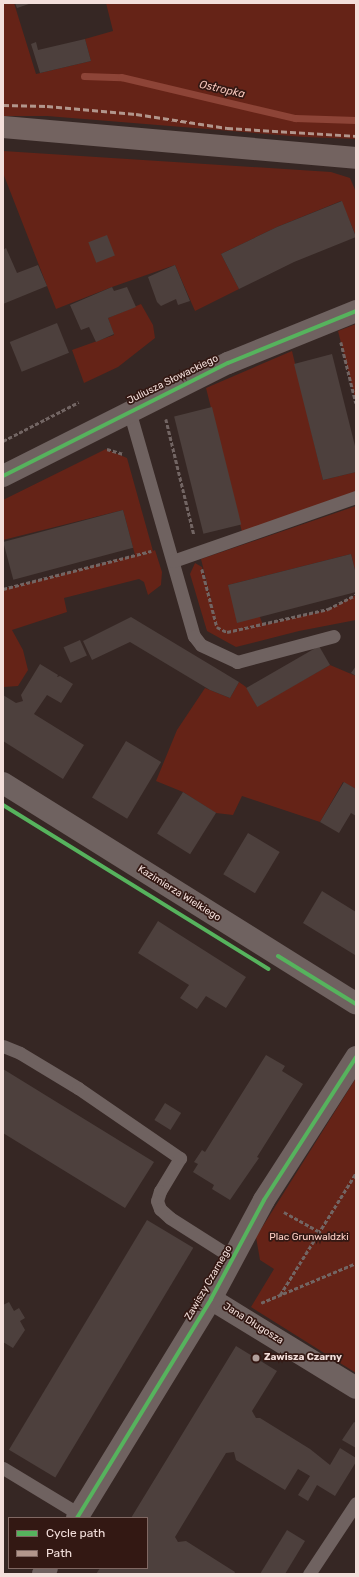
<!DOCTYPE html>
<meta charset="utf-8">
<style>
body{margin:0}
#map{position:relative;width:359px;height:1577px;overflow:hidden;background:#362724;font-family:Rubik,sans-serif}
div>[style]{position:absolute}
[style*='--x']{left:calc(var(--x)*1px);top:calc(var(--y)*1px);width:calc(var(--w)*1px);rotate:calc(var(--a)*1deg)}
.green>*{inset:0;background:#652317}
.stream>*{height:7px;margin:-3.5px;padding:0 3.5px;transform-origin:3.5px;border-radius:3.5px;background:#8d4437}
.building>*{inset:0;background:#4d403d;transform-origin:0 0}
.path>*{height:2.5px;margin-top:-1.25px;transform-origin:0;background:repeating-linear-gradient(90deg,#726563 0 4px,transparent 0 6px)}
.lane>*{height:13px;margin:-6.5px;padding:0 6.5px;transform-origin:6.5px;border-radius:6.5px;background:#6f6260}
.street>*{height:22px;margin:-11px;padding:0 11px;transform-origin:11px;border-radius:11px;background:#6f6260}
.secondary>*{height:22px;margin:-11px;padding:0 11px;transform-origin:11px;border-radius:11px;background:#736360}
.quiet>*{height:3px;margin-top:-1.5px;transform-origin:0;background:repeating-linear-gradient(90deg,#b2968c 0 6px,transparent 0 9px)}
.cycleway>*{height:4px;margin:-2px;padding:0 2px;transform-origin:2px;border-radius:2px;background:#56b35d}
.dots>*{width:11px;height:11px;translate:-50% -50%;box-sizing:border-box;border:2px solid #331813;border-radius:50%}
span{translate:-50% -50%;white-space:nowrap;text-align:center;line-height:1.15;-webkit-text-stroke:3.5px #331813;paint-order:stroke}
.street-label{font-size:10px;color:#f3dfdb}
.park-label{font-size:10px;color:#fecfc5}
.poi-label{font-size:10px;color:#f3dfdb;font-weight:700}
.left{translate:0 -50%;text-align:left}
.water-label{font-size:11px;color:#f3c4ba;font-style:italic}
.frame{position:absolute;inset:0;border:4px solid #f3dfdb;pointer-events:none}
.legend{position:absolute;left:8px;top:1517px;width:140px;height:52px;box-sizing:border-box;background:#331813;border:1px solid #806863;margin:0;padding:5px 7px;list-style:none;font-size:12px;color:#f3dfdb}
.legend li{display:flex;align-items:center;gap:8px;height:20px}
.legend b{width:20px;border:1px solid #806863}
</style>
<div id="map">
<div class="green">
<i style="clip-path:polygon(3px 3px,14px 3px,36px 74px,91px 61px,85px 39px,113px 31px,106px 3px,356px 3px,356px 139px,304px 137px,47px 116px,3px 116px)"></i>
<i style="clip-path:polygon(3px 151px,331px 172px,350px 178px,356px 192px,356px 236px,341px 201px,277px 227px,221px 254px,239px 289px,195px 311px,175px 265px,112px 287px,56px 309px,3px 173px)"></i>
<i style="clip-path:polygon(141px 304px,153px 325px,155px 338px,118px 367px,84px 383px,72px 350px,114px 335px,108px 318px)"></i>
<i style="clip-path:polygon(356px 324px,356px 403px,338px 331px)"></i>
<i style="clip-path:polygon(292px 351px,323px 480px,356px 472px,356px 497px,243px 536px,206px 388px)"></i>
<i style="clip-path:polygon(106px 449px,127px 458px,153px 551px,155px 550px,162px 572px,161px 585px,148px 595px,144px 582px,139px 579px,64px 598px,67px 612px,12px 630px,23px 650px,28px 670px,18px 686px,4px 687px,3px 589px,135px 555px,123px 510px,3px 540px,3px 500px)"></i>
<i style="clip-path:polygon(356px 506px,356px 574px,351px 554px,228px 585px,260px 617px,263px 625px,328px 610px,356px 595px,356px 620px,299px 631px,236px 647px,207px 631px,190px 574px,195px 563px,202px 567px,215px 616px,201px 559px)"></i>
<i style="clip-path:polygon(330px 665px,356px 676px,356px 789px,343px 782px,320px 822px,242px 796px,233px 815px,216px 813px,183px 792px,156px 781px,177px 730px,205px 688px,230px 698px,239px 682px,246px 687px,257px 706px)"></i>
<i style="clip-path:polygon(356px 1078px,356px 1373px,251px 1307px,274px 1269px,260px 1260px,256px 1237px)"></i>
</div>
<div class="stream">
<i style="--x:84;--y:76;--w:37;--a:2"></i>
<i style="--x:121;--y:77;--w:179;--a:13.3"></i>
<i style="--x:295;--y:118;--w:61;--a:1.9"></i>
</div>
<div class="building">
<i style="clip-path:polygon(15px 3px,32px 3px,17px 8px)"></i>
<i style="clip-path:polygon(85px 39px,91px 61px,40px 73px,31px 44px,36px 42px,38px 50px)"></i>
<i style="clip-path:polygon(342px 201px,356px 237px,294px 262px,239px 289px,221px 254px,277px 227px)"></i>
<i style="left:107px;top:235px;width:22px;height:20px;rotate:69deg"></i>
<i style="clip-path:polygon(6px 248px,17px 273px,38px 265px,47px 286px,3px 304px,3px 250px)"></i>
<i style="clip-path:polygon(175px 265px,190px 301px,178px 305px,176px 299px,161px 306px,157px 302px,148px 277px)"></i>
<i style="clip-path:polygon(112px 287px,114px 291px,127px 287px,136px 307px,108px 318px,114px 334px,96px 342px,89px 327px,81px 330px,70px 305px)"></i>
<i style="left:57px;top:323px;width:32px;height:51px;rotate:68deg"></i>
<i style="clip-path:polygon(332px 354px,356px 450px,356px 472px,323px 480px,294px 364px)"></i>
<i style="left:212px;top:407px;width:121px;height:39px;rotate:76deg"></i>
<i style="left:123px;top:510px;width:39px;height:124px;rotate:75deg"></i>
<i style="clip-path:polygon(351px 554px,356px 574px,356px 592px,237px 623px,228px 585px)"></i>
<i style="clip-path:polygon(131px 617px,239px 682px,230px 698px,210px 690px,130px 642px,92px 660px,83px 641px)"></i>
<i style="left:80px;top:640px;width:17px;height:18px;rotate:66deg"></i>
<i style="left:319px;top:646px;width:22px;height:84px;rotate:60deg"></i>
<i style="clip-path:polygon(40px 664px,58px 675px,57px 677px,60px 676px,73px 684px,61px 703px,47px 695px,34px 714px,84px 745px,63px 779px,3px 741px,3px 695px,16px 703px,23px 701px,21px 695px)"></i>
<i style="clip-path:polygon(356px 666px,356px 676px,351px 673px)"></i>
<i style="left:126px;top:741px;width:41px;height:66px;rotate:31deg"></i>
<i style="clip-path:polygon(344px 782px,356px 789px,356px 816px,351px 813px,339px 833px,320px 822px)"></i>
<i style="left:183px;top:792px;width:39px;height:49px;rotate:32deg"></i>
<i style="left:248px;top:833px;width:37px;height:48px;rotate:31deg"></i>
<i style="clip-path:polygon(322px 891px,356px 912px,355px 955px,303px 923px)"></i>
<i style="clip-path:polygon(158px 921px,246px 977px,226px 1008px,206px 996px,197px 1009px,180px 998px,189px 985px,138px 953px)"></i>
<i style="clip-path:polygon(266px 1055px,285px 1066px,282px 1071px,303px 1084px,257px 1157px,259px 1158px,230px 1200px,212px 1189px,214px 1185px,193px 1172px,198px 1164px,194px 1162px,202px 1150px,205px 1152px)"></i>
<i style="clip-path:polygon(3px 1069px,154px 1162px,125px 1208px,3px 1133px)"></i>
<i style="left:165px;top:1103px;width:19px;height:20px;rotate:32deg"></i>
<i style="left:147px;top:1220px;width:54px;height:268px;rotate:31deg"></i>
<i style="clip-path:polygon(9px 1302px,14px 1311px,19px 1308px,25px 1318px,20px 1321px,25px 1330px,13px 1348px,3px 1342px,3px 1305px)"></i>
<i style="clip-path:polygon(236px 1346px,277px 1371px,252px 1411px,256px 1418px,260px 1418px,310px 1449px,330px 1465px,340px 1448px,356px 1458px,356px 1462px,335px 1496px,317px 1485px,308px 1501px,298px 1495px,310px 1476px,298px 1469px,285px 1490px,236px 1460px,234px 1452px,226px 1453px,175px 1537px,178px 1542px,186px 1541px,235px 1572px,234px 1574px,96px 1574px,100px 1568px,147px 1568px,147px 1518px,131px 1518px)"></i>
<i style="clip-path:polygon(354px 1422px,356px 1423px,356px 1448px,342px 1440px)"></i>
<i style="clip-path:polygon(287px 1530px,305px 1541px,285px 1574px,260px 1574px)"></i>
</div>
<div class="path">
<i style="--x:341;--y:342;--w:63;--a:76.2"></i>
<i style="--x:166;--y:419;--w:119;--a:76.4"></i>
<i style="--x:3;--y:441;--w:85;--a:-27.2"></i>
<i style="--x:107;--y:449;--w:17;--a:17"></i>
<i style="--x:202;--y:569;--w:60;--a:75.5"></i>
<i style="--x:217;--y:627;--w:11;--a:27"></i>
<i style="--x:227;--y:632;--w:104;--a:-12.8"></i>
<i style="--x:328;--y:609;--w:31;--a:-27"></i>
<i style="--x:3;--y:589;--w:153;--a:-14.4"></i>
<i style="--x:284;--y:1212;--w:41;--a:29.1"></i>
<i style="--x:280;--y:1295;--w:144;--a:-58.1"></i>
<i style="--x:261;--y:1303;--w:103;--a:-22.8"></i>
</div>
<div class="lane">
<i style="--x:129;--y:410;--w:235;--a:74"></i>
<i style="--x:194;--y:636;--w:11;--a:52"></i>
<i style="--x:201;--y:645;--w:40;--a:25"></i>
<i style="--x:237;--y:662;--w:100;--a:-15"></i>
<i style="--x:173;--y:561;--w:194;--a:-19.3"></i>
<i style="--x:3;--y:1046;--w:18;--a:22"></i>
<i style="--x:20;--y:1053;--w:68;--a:31.1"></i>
<i style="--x:78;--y:1088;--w:124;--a:34.5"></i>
<i style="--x:180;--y:1158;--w:39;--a:121"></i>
<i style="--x:160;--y:1191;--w:10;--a:107"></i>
<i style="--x:157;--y:1201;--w:9;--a:69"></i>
<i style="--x:160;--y:1209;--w:13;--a:42"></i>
<i style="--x:170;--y:1218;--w:75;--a:32.4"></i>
<i style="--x:3;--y:1468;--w:89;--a:31.2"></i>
<i style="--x:309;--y:1574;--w:85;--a:-56.5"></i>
</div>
<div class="street">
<i style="--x:3;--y:476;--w:252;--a:-26.7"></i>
<i style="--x:228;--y:363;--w:138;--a:-22.1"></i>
<i style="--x:3;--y:783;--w:416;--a:32"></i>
<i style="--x:211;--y:1299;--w:170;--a:31.5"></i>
<i style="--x:77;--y:1518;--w:257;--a:-58.5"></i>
<i style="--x:211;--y:1299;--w:112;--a:-61.8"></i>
<i style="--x:264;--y:1200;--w:170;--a:-57.2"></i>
<i style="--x:43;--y:1574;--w:7;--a:-56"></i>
</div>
<div class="secondary">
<i style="--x:3;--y:127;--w:354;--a:5"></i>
</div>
<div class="quiet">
<i style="--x:3;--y:105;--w:44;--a:1.3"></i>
<i style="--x:47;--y:106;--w:89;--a:5.1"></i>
<i style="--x:136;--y:114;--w:92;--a:8.7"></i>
<i style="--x:227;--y:128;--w:129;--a:3.5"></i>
</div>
<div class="cycleway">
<i style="--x:3;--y:476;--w:252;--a:-26.7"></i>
<i style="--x:228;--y:363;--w:138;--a:-22.1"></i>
<i style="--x:3;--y:805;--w:312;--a:31.7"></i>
<i style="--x:278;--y:956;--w:92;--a:31.6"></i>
<i style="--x:77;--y:1518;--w:257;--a:-58.5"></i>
<i style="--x:211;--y:1299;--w:112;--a:-61.8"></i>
<i style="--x:264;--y:1200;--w:170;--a:-57.2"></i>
</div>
<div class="dots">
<i style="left:256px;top:1358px;background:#b19f9b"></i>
</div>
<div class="street-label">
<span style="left:173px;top:380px;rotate:-26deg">Juliusza Słowackiego</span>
<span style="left:179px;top:894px;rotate:32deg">Kazimierza Wielkiego</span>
<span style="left:209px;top:1283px;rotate:-60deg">Zawiszy Czarnego</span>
<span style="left:253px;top:1324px;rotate:32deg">Jana Długosza</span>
</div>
<div class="park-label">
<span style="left:309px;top:1238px">Plac Grunwaldzki</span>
</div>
<div class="poi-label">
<span class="left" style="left:264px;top:1358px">Zawisza Czarny</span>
</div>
<div class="water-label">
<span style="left:222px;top:90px;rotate:13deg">Ostropka</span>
</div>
<div class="frame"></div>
<ul class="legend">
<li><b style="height:5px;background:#56b35d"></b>Cycle path</li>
<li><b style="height:5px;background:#b2968c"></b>Path</li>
</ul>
</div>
